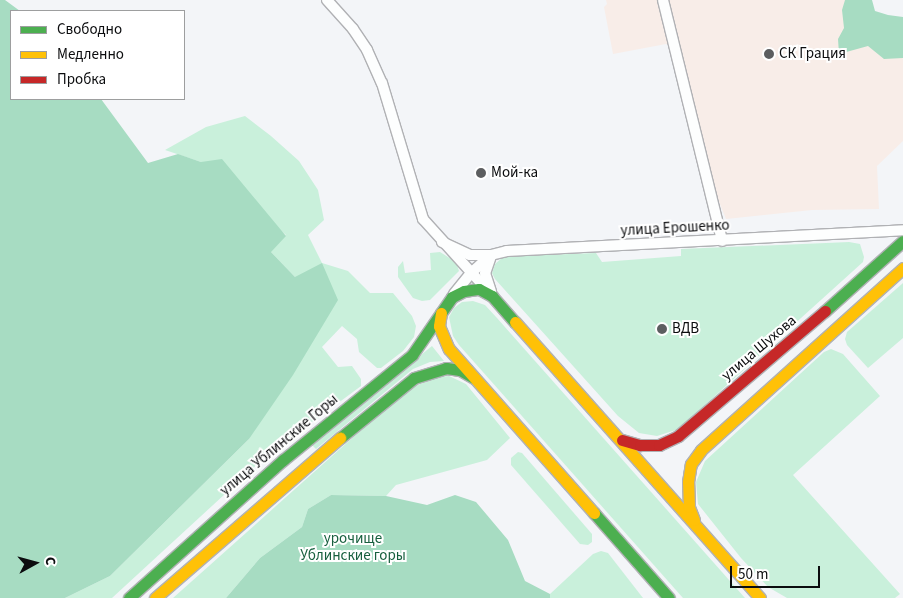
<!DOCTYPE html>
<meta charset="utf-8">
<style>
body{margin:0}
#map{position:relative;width:903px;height:598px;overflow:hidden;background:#f3f5f8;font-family:"Source Sans 3",sans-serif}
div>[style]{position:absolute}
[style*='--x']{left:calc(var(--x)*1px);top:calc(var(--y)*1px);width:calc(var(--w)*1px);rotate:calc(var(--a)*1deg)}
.industrial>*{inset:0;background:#f8ede8}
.green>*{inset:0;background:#c9f0db}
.forest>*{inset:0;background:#a7dcc2}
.roads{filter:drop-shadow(1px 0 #b0b1b4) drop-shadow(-1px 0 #b0b1b4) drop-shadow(0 1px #b0b1b4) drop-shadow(0 -1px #b0b1b4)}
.street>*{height:10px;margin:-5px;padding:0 5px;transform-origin:5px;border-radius:5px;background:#fdfefe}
.fast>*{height:11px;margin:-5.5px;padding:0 5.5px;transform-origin:5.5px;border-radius:5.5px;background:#4caf50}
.slow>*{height:11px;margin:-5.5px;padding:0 5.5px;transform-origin:5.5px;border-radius:5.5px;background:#ffc107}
.jam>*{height:11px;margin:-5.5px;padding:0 5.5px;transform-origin:5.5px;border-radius:5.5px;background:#c62828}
.dots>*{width:14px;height:14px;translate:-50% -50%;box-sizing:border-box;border:2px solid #fff;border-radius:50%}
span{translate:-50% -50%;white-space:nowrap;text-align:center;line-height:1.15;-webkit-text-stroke:4px #fff;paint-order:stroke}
.poi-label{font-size:15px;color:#0b0c0e}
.left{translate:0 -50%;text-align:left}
.street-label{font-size:15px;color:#0b0c0e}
.park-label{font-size:15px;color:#175f3e}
.legend{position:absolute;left:10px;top:10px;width:175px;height:90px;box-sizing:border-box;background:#fff;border:1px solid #9d9e9f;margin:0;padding:6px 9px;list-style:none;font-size:15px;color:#0b0c0e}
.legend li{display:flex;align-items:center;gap:10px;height:25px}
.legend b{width:25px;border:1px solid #9d9e9f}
.north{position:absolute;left:10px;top:538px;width:50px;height:50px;-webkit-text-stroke:4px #fff;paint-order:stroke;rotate:83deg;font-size:14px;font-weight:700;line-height:20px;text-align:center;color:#0b0c0e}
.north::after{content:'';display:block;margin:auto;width:18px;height:22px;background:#0b0c0e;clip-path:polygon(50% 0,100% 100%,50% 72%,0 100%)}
.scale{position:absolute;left:730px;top:566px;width:90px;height:22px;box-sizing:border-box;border:2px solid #0b0c0e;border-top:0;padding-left:6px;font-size:15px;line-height:18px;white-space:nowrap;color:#0b0c0e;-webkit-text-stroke:4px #fff;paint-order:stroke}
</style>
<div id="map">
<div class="industrial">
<i style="clip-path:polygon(606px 0,859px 0,903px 53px,903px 141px,877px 166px,879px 209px,812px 210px,726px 219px,709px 177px,678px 49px,666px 44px,613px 54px,604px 7px,607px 4px)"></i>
</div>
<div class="green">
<i style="clip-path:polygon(245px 116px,271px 136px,299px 161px,318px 190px,324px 220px,308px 235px,322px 263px,348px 271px,370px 293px,393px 293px,412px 316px,416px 326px,414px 337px,403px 351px,381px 368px,377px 368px,359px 352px,357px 339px,342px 326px,322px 347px,338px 367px,352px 366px,361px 379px,361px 386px,263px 459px,112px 598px,65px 598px,110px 576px,249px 439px,295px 277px,270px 251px,286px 235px,201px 162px,165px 150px,206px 127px)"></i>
<i style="clip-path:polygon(849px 242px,860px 244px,864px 257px,863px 262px,696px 413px,676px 430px,657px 436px,639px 433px,618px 416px,495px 279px,492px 273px,495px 264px,502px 258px,516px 256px,596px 253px,602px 262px,681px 256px,681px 249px)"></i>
<i style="clip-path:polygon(440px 252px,456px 262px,459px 271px,430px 300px,422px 301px,413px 298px,398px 277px,398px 267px,403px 261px,405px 273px,431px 270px,430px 253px)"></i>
<i style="clip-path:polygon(903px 283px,903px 338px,868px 368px,847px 345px,845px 339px,847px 332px)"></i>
<i style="clip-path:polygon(473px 301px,485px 305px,497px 318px,745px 598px,683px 598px,459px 345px,453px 336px,449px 317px,454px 308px,462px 302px)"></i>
<i style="clip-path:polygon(432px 346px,444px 361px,430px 362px,413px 369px,316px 449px,311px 444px)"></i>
<i style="clip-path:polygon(831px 349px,843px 354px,880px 396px,793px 475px,900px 594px,895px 598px,787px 598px,768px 587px,741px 558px,698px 504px,696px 482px,705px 461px,824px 352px)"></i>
<i style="clip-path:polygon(449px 376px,466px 384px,510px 438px,487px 460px,396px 485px,386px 496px,331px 495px,308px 509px,302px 527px,260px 558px,226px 598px,173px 598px,397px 398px,415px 386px,439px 377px)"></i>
<i style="clip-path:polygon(518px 452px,522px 453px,592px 534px,592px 542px,588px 545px,580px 544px,511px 465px,511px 458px)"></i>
<i style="clip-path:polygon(601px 551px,608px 553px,643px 598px,550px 598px,550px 594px,593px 554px)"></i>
</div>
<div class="forest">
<i style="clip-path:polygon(0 0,5px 0,20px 11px,11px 11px,11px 99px,101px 99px,148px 163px,178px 154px,201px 162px,222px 159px,286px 236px,271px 252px,295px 277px,322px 263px,338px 300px,293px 375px,249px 439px,110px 576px,65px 598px,0 598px)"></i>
<i style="clip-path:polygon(845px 0,872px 0,875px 11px,888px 15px,903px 17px,903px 58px,884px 59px,868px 46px,839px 54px,838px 39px,844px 28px,842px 10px)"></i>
<i style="clip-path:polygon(331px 495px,386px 496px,427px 505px,455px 495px,476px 502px,508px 540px,525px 581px,550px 594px,550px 598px,226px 598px,260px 558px,302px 527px,308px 509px)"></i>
</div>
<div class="roads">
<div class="street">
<i style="--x:327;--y:0;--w:39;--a:48"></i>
<i style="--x:353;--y:29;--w:25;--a:56"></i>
<i style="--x:367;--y:50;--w:36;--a:66"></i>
<i style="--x:382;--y:83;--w:142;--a:73.2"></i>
<i style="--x:423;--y:219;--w:97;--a:47.9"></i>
<i style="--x:663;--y:0;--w:248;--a:76.2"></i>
<i style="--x:442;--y:242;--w:31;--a:25"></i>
<i style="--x:470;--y:255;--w:21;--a:0"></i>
<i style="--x:491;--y:255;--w:16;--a:-14"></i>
<i style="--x:507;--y:251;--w:397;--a:-3"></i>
<i style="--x:491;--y:256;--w:18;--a:109"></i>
<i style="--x:485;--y:273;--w:20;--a:72"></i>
<i style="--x:454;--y:294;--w:27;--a:-51"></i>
<i style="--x:471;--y:273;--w:27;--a:-42"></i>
</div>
<div class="fast">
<i style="--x:825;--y:311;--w:105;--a:-41.9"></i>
<i style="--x:340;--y:438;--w:95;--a:-39"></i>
<i style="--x:414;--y:378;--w:34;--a:-17"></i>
<i style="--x:446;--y:368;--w:14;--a:8"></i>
<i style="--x:460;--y:370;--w:16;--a:30"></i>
<i style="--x:594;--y:513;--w:113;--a:48.6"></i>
<i style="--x:129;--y:598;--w:207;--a:-41.9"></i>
<i style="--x:283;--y:460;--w:166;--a:-39.1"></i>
<i style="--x:412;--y:355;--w:70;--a:-55.4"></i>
<i style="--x:452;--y:297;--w:13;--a:-27"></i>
<i style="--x:464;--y:291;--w:15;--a:-8"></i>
<i style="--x:479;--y:289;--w:15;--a:28"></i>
<i style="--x:492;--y:296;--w:35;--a:49"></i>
</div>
<div class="slow">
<i style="--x:441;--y:313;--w:13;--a:99"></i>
<i style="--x:439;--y:326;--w:25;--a:67"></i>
<i style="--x:449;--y:349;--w:219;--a:48.5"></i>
<i style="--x:515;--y:322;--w:369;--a:48.4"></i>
<i style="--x:694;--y:520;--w:14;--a:-111"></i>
<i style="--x:689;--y:507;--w:25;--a:-92"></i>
<i style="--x:688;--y:482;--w:18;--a:-81"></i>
<i style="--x:691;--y:464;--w:17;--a:-54"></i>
<i style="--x:701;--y:450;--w:272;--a:-42"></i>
<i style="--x:155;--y:598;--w:245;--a:-40.9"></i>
</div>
<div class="jam">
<i style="--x:622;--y:440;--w:19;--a:16"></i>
<i style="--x:640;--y:445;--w:19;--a:0"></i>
<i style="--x:659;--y:445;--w:21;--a:-25"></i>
<i style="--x:678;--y:436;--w:193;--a:-40.4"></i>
</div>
</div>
<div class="dots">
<i style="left:769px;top:54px;background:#5c5e60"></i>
<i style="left:481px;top:173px;background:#5c5e60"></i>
<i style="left:662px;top:329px;background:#5c5e60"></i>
</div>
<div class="poi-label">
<span class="left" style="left:779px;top:54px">СК Грация</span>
<span class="left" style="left:491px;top:173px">Мой-ка</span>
<span class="left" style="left:672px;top:329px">ВДВ</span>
</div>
<div class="street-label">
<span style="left:675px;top:228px;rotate:-3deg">улица Ерошенко</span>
<span style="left:759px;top:348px;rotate:-40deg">улица Шухова</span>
<span style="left:279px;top:445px;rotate:-40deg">улица Ублинские Горы</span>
</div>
<div class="park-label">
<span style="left:353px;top:547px">урочище<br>Ублинские горы</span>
</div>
<ul class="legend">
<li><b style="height:6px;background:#4caf50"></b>Свободно</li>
<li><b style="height:6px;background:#ffc107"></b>Медленно</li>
<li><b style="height:6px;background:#c62828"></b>Пробка</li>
</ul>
<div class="north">С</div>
<div class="scale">50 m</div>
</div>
